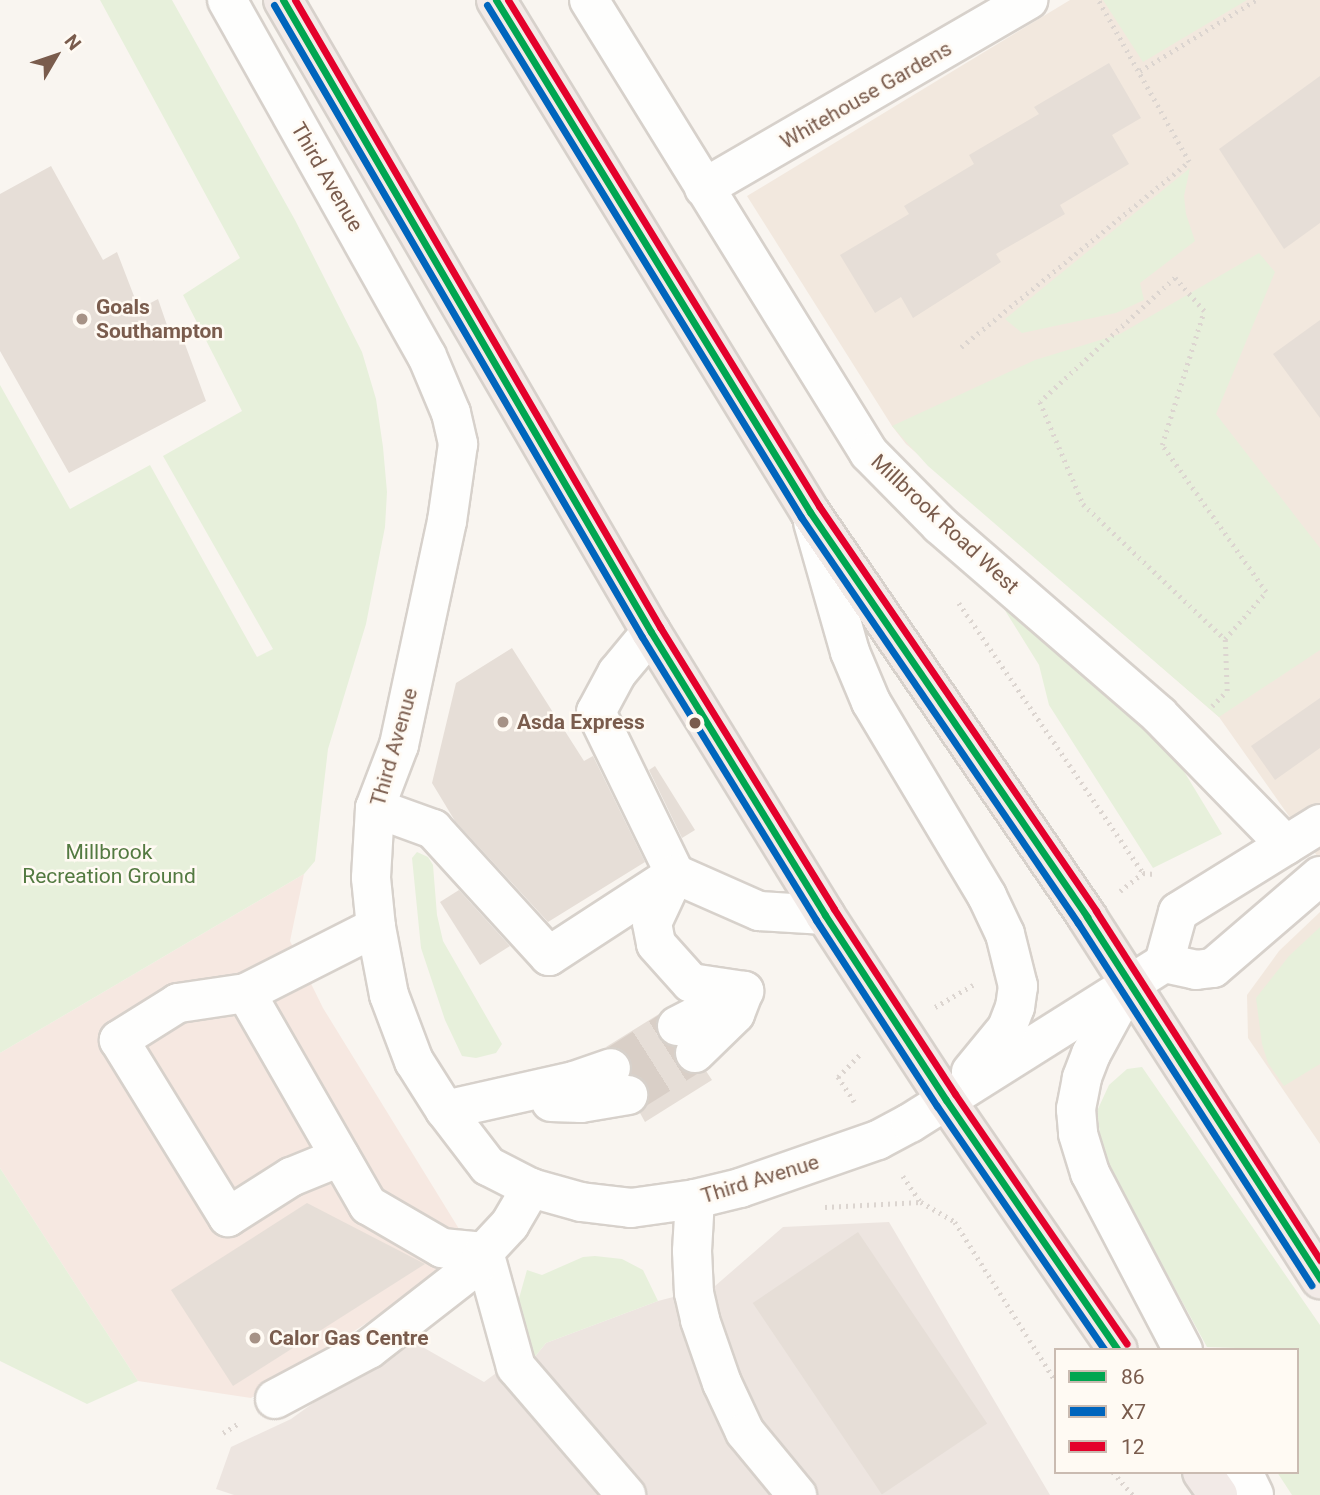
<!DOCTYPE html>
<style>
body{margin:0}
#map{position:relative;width:1320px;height:1495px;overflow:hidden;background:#f9f5f0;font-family:Roboto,sans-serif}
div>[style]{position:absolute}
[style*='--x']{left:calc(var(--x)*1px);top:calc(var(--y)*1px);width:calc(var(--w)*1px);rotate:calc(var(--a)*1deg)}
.residential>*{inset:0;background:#f2e8de}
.commercial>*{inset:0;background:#f6e8e1}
.industrial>*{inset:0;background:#ede5e0}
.green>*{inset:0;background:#e7f0db}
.building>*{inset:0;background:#e6ded7;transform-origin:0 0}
.minor-tunnel>*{height:38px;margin-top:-19px;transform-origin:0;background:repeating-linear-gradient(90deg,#d9cfc7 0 38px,transparent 0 57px)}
.path>*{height:4.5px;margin-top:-2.25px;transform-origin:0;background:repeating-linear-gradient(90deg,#dcd5d0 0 2px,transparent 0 7px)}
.roads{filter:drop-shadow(2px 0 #d7d1cb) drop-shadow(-2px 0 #d7d1cb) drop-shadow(0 2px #d7d1cb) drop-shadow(0 -2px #d7d1cb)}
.minor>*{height:38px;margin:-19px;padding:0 19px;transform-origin:19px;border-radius:19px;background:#fefefd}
.highway>*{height:38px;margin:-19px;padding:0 19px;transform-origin:19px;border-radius:19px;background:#f2eae7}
.bus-1>*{height:7px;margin:-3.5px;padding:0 3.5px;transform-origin:3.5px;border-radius:3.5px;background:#00a651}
.bus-2>*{height:7px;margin:-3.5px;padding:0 3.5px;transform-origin:3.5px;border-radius:3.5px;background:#0065bd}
.bus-3>*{height:7px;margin:-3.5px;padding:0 3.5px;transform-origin:3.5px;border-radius:3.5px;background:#e4002b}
.dots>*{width:19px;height:19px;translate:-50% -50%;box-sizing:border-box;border:4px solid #fffaf3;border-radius:50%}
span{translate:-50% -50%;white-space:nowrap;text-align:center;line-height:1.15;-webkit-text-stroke:5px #fffaf3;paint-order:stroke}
.street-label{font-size:21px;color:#7a5c4d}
.poi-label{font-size:21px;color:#7a5c4d;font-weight:700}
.left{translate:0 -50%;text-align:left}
.park-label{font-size:21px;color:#537a41}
.legend{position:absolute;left:1054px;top:1348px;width:245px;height:126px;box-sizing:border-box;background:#fffaf3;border:2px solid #cabbb1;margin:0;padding:9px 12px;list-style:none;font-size:21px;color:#7a5c4d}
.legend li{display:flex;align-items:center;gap:14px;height:35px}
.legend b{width:35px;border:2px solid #cabbb1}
.north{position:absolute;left:21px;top:21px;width:70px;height:70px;-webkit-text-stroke:5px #fffaf3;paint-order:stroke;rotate:51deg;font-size:19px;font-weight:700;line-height:28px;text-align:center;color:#7a5c4d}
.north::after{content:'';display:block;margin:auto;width:24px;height:32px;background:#7a5c4d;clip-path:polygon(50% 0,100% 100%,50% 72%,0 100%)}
</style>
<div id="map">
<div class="residential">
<i style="clip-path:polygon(1070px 0,1320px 0,1320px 860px,1219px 717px,906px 444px,892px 426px,747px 196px)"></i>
<i style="clip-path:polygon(1320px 912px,1320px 1144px,1248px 1038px,1247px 995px,1279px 951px)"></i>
</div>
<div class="commercial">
<i style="clip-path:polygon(304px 874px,290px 941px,323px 1008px,464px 1237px,456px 1265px,251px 1398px,138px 1381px,0 1168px,0 1053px)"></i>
</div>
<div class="industrial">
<i style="clip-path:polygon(889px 1222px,1050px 1495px,234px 1495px,216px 1489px,231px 1447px,291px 1419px,405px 1337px,484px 1382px,526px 1351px,533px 1359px,546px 1343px,658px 1301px,715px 1286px,783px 1227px)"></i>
</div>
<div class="green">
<i style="clip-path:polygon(100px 0,172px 0,295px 220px,362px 352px,376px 399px,383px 447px,387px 492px,385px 527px,366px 624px,328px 749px,315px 861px,304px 874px,0 1053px,0 385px,70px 509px,150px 465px,257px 657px,273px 649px,163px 456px,242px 411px,183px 295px,240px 258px)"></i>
<i style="clip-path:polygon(1103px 0,1247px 0,1143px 62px)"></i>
<i style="clip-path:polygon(1190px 168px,1184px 196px,1186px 214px,1195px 241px,1140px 283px,1144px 300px,1116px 313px,1022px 333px,1005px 319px)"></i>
<i style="clip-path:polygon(1259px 253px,1275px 272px,1216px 414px,1320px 548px,1320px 650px,1219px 717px,928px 466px,892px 426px,1035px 360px,1120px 334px)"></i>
<i style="clip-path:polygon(1007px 603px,1165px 740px,1222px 834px,1153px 868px,1049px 705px,1039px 665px,1001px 604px)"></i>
<i style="clip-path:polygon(417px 852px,428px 857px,433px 865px,437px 915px,443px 941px,502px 1044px,496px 1053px,476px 1058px,462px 1056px,445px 1020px,421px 948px,412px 858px)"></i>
<i style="clip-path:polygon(1320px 927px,1320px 1064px,1284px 1086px,1268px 1063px,1262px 1044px,1256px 998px,1289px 956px)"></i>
<i style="clip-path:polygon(1142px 1067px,1320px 1325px,1320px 1495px,1292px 1495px,1277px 1472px,1297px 1472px,1297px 1350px,1207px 1347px,1103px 1157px,1097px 1111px,1109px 1085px,1127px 1069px)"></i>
<i style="clip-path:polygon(0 1168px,138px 1381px,87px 1404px,0 1361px)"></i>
<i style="clip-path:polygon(595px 1256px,622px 1259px,643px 1270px,658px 1301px,546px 1343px,533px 1359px,516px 1309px,527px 1270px,542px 1275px,583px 1257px)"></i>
</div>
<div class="building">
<i style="clip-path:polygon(1109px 63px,1141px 118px,1112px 135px,1129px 164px,1060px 205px,1065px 214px,996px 254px,1001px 262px,913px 318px,901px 297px,875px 313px,840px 255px,909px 214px,904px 206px,974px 164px,969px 155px,1039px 114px,1034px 107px)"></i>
<i style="clip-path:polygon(1320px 76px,1320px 223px,1284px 249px,1219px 149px)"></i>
<i style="clip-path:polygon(51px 166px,103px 260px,117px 252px,139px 309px,158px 299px,170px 334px,179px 328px,206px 401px,69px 473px,0 351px,0 194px)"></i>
<i style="clip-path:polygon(1320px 320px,1320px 418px,1273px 354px)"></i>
<i style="clip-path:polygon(512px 648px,584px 761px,593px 756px,645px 862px,548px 922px,455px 821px,432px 783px,456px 683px)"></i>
<i style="clip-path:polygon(1320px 698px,1320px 748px,1275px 780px,1251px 746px)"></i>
<i style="clip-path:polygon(655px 766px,695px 830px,682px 838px,649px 770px)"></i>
<i style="clip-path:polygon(459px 890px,510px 946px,480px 965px,440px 902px)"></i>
<i style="clip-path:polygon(659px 1014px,655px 1024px,657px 1035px,665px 1044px,674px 1047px,674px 1058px,679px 1068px,690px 1074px,706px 1071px,712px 1080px,645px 1122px,640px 1113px,649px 1102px,649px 1091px,645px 1082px,632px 1074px,632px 1061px,626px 1052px,616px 1047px,606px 1047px)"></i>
<i style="clip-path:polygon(307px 1203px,425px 1264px,233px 1386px,171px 1290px)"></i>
<i style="left:858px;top:1232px;width:231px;height:127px;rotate:56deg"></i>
</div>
<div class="minor-tunnel">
<i style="--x:611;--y:1068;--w:78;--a:-32.5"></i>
<i style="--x:628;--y:1095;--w:79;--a:-32.1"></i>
</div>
<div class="path">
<i style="--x:1140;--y:71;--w:136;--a:-31.5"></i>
<i style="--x:961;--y:347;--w:294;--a:-39.1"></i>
<i style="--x:1189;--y:162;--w:186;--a:-119.3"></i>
<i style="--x:959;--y:603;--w:327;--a:55.7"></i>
<i style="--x:1212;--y:706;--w:21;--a:-45"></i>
<i style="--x:1227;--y:691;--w:52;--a:-92.2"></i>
<i style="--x:1225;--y:639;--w:62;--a:-48.9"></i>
<i style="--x:1266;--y:592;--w:180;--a:-125.3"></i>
<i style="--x:1162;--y:445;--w:140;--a:-72.6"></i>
<i style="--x:1204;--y:311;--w:44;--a:-131.3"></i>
<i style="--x:1175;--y:278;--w:183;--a:137.4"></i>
<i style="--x:1040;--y:402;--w:111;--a:67.1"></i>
<i style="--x:1083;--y:504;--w:196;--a:43.6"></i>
<i style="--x:1120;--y:891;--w:29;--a:-38"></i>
<i style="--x:1143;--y:873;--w:11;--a:5"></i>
<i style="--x:935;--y:1007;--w:44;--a:-30.1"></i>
<i style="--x:854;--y:1102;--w:30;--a:-123"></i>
<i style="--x:838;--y:1077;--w:35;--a:-46"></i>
<i style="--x:903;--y:1176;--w:30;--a:56"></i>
<i style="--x:825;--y:1207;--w:96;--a:-3"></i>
<i style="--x:921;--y:1202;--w:39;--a:30"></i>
<i style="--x:955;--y:1222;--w:189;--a:57.7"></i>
<i style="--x:223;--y:1433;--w:19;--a:-32"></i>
<i style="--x:1113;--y:1472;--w:30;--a:49"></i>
</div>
<div class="roads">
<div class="minor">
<i style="--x:227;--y:0;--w:408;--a:60.7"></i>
<i style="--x:427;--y:356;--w:62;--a:67.2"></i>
<i style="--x:451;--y:413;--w:32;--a:77"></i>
<i style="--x:458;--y:444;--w:78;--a:98.1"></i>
<i style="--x:447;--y:521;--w:229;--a:102.1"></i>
<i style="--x:399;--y:745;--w:67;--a:110.9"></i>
<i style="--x:375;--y:808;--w:70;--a:93.3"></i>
<i style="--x:371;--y:878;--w:49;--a:84.2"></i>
<i style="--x:376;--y:927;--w:69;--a:79.2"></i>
<i style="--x:389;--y:995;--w:71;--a:69.3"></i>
<i style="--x:414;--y:1061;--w:58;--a:57.7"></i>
<i style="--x:445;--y:1110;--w:71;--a:52.5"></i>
<i style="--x:488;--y:1166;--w:48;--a:27.1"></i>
<i style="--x:531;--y:1188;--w:52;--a:15.6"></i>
<i style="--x:581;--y:1202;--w:50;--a:6.8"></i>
<i style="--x:631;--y:1208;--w:65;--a:-8"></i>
<i style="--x:695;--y:1199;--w:46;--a:-13.7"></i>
<i style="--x:740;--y:1188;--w:146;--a:-19.2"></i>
<i style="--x:878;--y:1140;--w:36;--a:-28"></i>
<i style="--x:910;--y:1123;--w:300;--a:-32.2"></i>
<i style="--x:1164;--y:963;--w:53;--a:-74.6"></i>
<i style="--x:1178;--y:912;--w:167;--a:-31.8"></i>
<i style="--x:589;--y:0;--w:533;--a:58.28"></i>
<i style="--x:869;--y:453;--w:101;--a:45.4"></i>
<i style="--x:940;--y:525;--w:290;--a:40.9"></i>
<i style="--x:1159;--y:715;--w:182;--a:45.7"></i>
<i style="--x:704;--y:188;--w:375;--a:-30.1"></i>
<i style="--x:813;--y:522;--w:135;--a:74.1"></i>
<i style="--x:850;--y:652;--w:54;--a:67.2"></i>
<i style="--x:871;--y:702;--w:226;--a:59.1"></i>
<i style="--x:987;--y:896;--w:42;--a:64.7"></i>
<i style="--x:1005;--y:934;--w:54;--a:76"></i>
<i style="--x:1018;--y:986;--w:21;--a:98"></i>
<i style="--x:1015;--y:1007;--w:22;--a:111"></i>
<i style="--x:1007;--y:1028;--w:57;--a:129.3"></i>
<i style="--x:651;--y:632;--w:53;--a:129.7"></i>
<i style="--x:617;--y:673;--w:44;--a:118.3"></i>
<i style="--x:596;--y:712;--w:180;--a:64"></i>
<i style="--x:675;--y:874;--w:92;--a:23.8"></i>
<i style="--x:759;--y:911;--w:66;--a:3.5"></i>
<i style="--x:375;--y:808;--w:62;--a:19.9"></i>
<i style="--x:433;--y:829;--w:172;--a:47.6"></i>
<i style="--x:549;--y:956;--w:150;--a:-33.1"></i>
<i style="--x:675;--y:874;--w:54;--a:115.1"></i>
<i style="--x:652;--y:923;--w:21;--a:79"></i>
<i style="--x:656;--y:944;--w:52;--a:48.1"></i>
<i style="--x:691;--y:983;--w:54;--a:8.6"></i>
<i style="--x:376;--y:927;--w:146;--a:153.1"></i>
<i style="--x:246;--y:993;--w:245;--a:60.1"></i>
<i style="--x:368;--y:1205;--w:86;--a:30.2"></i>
<i style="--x:442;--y:1248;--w:42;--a:5.4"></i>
<i style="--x:484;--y:1252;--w:119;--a:74.5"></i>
<i style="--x:516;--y:1367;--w:169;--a:49.3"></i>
<i style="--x:1164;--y:963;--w:33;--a:12"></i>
<i style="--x:1196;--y:970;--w:17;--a:-7"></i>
<i style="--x:1213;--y:968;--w:141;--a:-40.7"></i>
<i style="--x:1127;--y:988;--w:75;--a:118.6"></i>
<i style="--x:1091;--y:1054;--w:26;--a:111"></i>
<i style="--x:1082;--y:1078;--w:32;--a:101"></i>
<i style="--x:1076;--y:1109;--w:25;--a:85"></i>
<i style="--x:1078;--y:1134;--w:41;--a:72.9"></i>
<i style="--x:1090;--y:1173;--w:200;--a:62.3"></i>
<i style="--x:246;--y:993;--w:69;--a:171.6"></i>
<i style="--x:178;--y:1003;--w:70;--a:147.9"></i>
<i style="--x:119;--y:1040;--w:208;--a:58.4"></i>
<i style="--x:228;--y:1217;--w:75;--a:-32.4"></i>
<i style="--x:291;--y:1177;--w:53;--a:-22.2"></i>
<i style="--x:677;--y:1026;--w:70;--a:-27.3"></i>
<i style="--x:695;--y:1053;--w:56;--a:-44.3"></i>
<i style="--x:735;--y:1014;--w:25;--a:-69"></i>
<i style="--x:551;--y:1102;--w:30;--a:2"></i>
<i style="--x:581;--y:1103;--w:48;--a:-9.7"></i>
<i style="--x:445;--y:1110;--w:132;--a:-12.7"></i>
<i style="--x:574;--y:1081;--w:39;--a:-19"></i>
<i style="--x:695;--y:1199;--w:52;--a:93.3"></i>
<i style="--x:692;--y:1251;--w:42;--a:87.3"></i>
<i style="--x:694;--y:1293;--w:28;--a:77"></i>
<i style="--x:700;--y:1320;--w:67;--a:70.8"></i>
<i style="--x:722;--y:1383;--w:54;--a:64.9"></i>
<i style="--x:745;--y:1432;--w:82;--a:50.5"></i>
<i style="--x:275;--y:1399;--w:106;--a:-28"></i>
<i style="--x:369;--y:1349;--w:138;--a:-37.9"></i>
<i style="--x:478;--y:1264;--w:13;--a:-63"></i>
<i style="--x:484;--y:1252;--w:38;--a:-47"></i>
<i style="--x:510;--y:1224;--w:42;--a:-59.7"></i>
<i style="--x:1243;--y:1472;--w:25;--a:64"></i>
</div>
<div class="highway">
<i style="--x:283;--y:0;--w:731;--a:59.79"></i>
<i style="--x:651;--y:632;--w:332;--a:58.4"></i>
<i style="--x:825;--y:915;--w:221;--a:56.8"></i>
<i style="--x:946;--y:1100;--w:303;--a:55.5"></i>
<i style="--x:496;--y:0;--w:601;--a:58.48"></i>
<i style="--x:810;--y:512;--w:491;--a:55.6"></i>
<i style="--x:1087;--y:917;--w:431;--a:57.2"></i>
<i style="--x:1202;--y:1472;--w:28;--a:55"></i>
</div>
</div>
<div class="bus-1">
<i style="--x:283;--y:0;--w:731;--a:59.79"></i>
<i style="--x:651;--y:632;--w:332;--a:58.4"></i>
<i style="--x:825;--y:915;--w:221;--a:56.8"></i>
<i style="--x:946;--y:1100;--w:303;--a:55.5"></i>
<i style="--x:496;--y:0;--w:601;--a:58.48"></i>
<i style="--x:810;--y:512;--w:491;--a:55.6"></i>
<i style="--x:1087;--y:917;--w:431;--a:57.2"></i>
</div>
<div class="bus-2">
<i style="--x:274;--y:5;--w:731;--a:59.79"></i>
<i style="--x:642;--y:637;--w:332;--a:58.4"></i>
<i style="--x:816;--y:920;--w:222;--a:57"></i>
<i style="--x:937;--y:1106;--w:296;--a:55.5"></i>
<i style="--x:487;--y:5;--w:601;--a:58.48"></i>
<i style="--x:801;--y:517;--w:491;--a:55.7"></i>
<i style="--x:1078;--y:923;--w:431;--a:57.2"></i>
</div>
<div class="bus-3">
<i style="--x:295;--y:0;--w:726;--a:59.79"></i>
<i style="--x:660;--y:627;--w:331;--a:58.3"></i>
<i style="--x:834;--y:909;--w:221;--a:56.8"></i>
<i style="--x:955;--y:1094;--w:303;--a:55.5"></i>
<i style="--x:508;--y:0;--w:594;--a:58.42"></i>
<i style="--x:819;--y:506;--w:491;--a:55.6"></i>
<i style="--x:1096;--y:911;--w:415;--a:57.3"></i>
</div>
<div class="dots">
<i style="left:82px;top:319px;background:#a69286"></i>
<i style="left:503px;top:722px;background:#a69286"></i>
<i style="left:695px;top:723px;background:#7a5c4d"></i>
<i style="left:255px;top:1338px;background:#a69286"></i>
</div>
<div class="street-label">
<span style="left:866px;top:95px;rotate:-30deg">Whitehouse Gardens</span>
<span style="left:327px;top:177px;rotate:60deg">Third Avenue</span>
<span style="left:945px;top:524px;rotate:43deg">Millbrook Road West</span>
<span style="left:394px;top:747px;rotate:-74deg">Third Avenue</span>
<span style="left:760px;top:1179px;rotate:-17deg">Third Avenue</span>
</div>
<div class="poi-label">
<span class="left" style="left:96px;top:319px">Goals<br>Southampton</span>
<span class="left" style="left:517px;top:722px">Asda Express</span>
<span class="left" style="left:269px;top:1338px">Calor Gas Centre</span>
</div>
<div class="park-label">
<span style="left:109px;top:864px">Millbrook<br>Recreation Ground</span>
</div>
<ul class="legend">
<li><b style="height:9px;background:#00a651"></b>86</li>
<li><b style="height:9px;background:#0065bd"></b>X7</li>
<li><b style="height:9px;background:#e4002b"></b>12</li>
</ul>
<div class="north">N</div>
</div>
